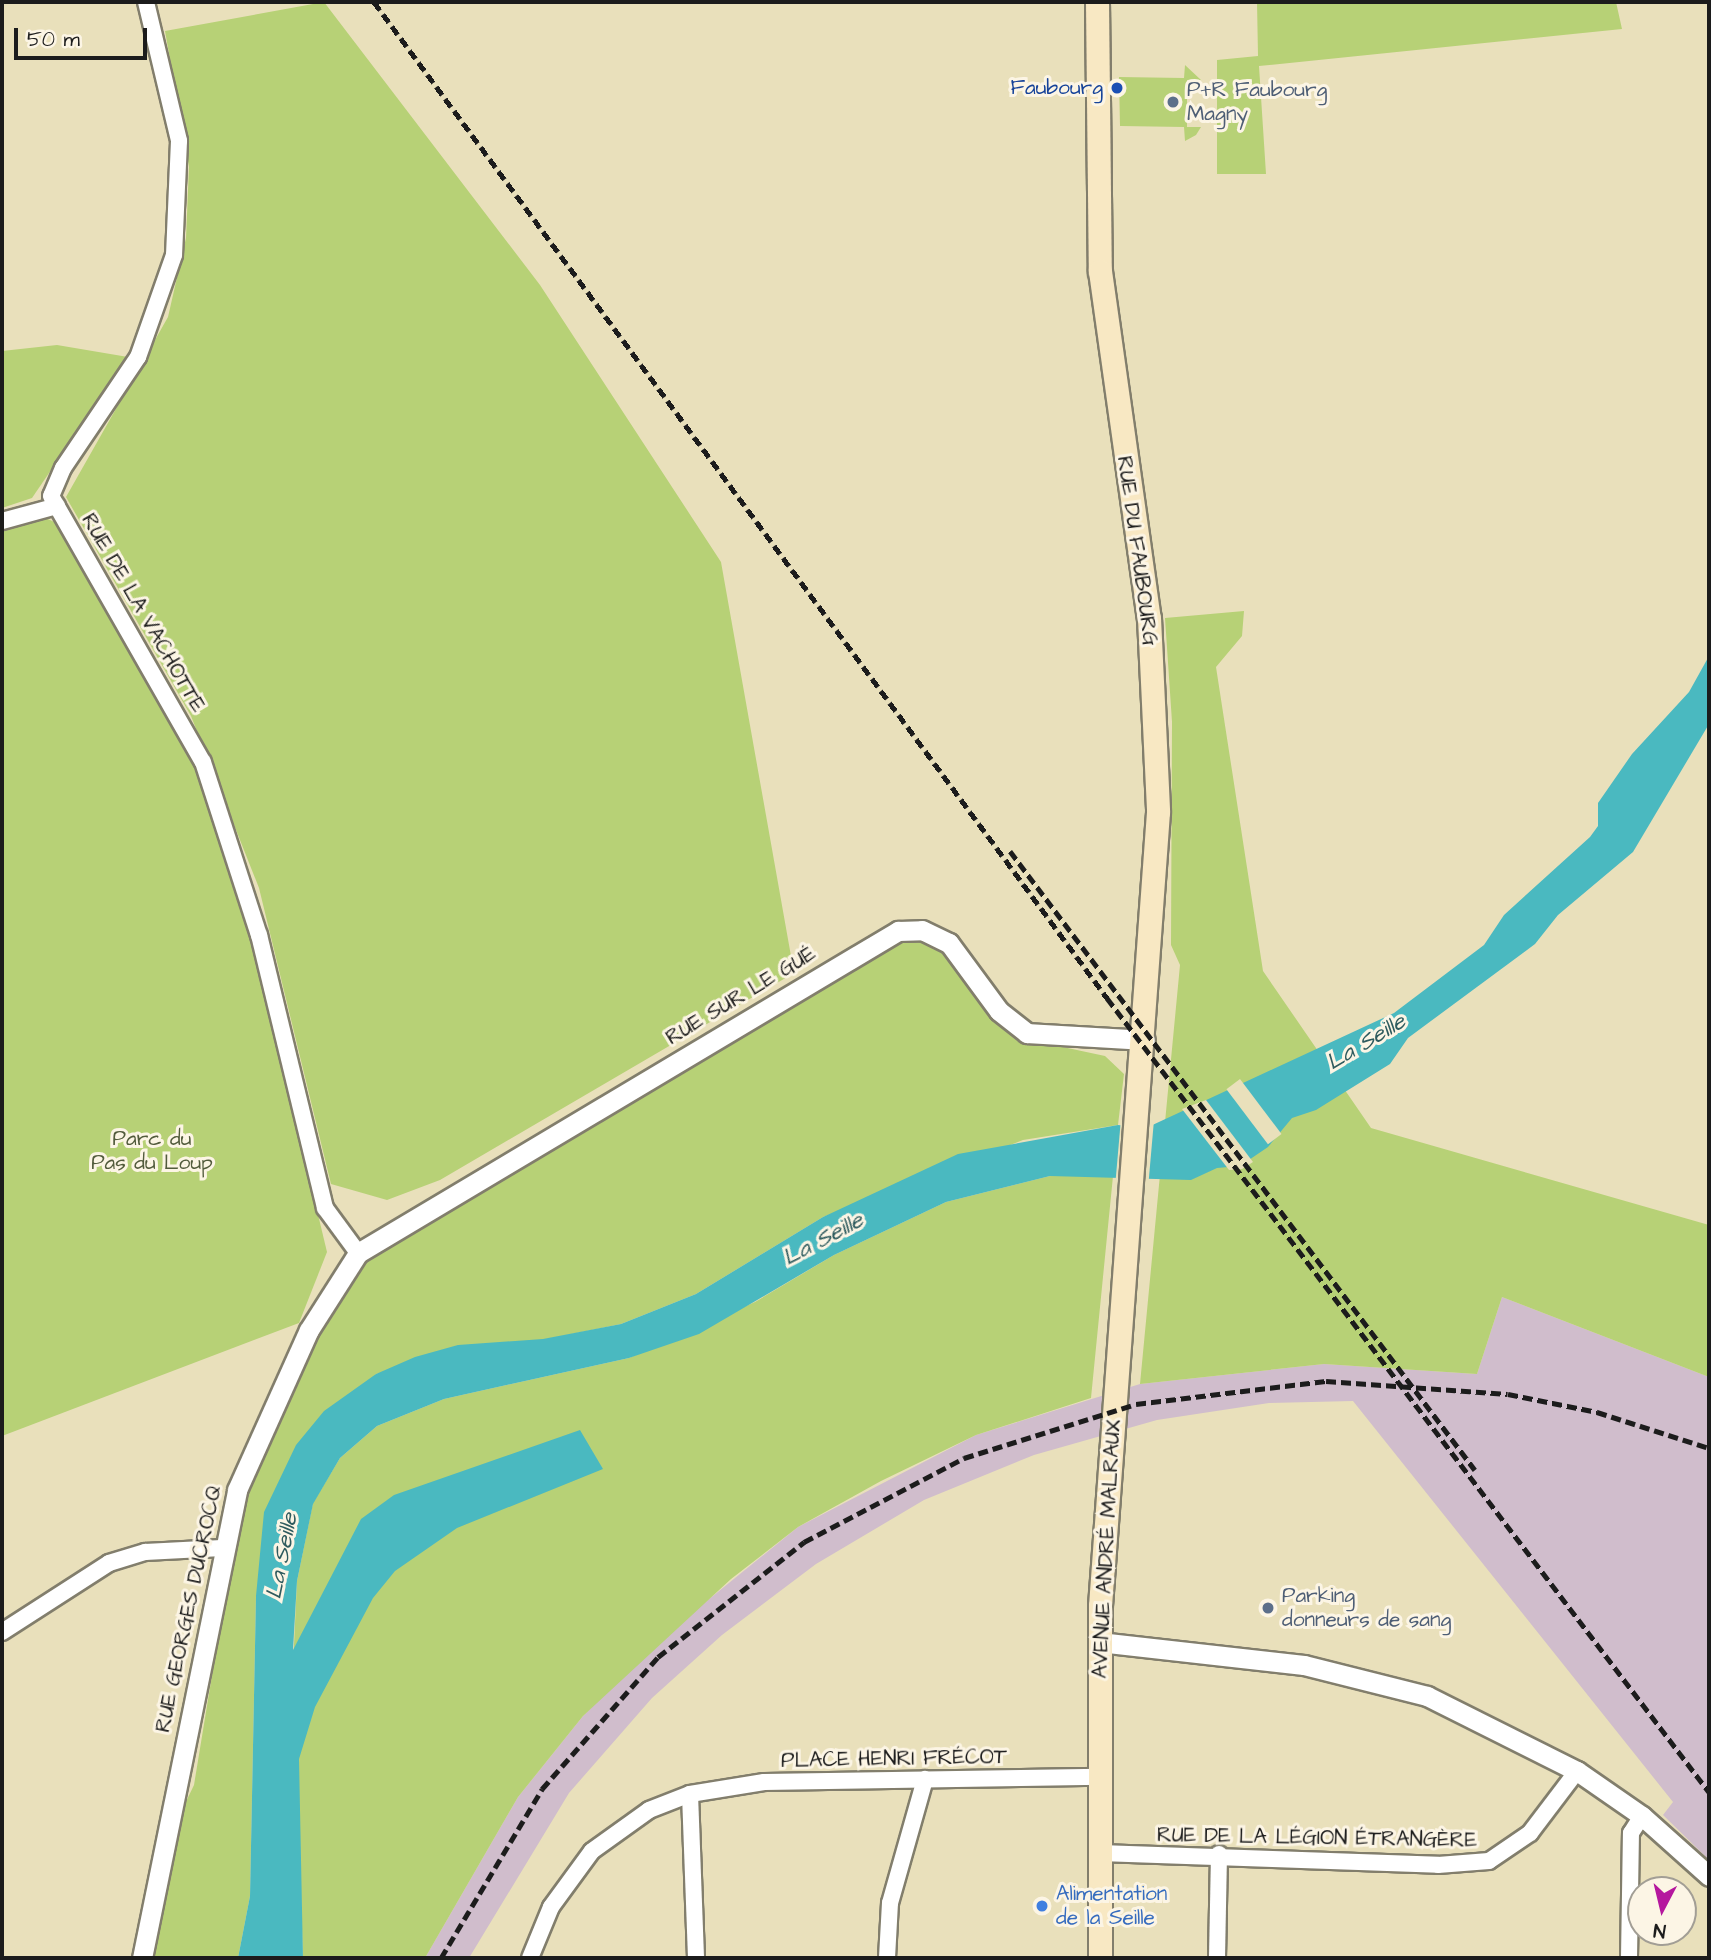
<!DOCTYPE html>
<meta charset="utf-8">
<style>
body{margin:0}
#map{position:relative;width:1711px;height:1960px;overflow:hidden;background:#e9e0bb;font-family:"Architects Daughter",sans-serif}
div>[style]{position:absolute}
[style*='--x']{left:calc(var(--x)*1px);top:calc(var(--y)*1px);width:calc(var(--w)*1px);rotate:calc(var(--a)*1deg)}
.industrial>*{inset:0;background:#d0bdcc}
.green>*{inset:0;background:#b7d176}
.water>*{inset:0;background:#4ab9c0}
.pier>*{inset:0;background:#e9e0bb;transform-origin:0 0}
.roads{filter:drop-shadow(2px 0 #827e6c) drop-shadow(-2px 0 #827e6c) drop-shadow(0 2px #827e6c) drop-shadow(0 -2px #827e6c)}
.minor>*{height:16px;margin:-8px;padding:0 8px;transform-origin:8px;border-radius:8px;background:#fff}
.tertiary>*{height:19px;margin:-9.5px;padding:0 9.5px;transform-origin:9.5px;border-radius:9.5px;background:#fff}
.secondary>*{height:23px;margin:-11.5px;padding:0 11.5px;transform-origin:11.5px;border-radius:11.5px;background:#f8e8c3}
.rail>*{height:5px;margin-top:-2.5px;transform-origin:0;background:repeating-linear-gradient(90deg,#1c1c1c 0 10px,transparent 0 15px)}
.dots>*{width:19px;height:19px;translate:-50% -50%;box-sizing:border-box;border:4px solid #fcf5e5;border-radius:50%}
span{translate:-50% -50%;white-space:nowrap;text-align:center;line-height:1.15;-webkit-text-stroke:6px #fcf5e5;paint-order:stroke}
.transit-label{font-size:21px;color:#164399}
.right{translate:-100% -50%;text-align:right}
.service-label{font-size:21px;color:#4e5e75}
.left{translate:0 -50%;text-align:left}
.street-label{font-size:21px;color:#1c1c1c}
.park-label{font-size:21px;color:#525b3c}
.shop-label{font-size:21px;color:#366cbe}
.water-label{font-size:23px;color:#2e5b5e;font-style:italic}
.frame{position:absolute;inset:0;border:4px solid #1c1c1c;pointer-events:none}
.north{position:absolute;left:1627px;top:1876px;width:70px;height:70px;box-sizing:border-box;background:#fcf5e5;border:2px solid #a29e95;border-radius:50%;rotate:187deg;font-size:19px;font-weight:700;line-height:28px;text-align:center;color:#1c1c1c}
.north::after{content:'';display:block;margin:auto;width:24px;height:32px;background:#b5179e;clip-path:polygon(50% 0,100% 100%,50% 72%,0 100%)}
.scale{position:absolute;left:14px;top:28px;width:133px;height:32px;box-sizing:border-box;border:4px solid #1c1c1c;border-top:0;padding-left:9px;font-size:21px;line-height:24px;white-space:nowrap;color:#1c1c1c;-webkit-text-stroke:5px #fcf5e5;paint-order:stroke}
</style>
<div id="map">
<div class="industrial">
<i style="clip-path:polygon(1502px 1297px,1709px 1377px,1709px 1860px,1663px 1815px,1673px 1802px,1353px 1401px,1269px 1403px,1157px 1420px,1034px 1455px,924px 1500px,816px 1564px,722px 1635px,652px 1698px,569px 1793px,469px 1958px,425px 1958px,518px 1797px,583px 1716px,655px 1643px,798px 1527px,976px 1435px,1140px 1384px,1324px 1364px,1477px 1374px)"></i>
</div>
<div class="green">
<i style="clip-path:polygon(324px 2px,540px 285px,721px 562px,794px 973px,440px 1180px,387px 1200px,331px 1184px,259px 888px,191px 716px,66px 497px,168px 317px,186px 238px,189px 167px,165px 31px)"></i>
<i style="clip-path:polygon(1257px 2px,1616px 2px,1622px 29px,1259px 66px,1266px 174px,1217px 174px,1217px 60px,1258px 56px)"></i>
<i style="clip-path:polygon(1185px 65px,1201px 80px,1187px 80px,1187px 127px,1201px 127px,1196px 135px,1185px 141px,1184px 127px,1120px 126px,1119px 77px,1184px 78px)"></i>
<i style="clip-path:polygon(57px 345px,128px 357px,32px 498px,2px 508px,2px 351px)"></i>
<i style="clip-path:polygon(41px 516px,59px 524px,192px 759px,258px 964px,327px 1252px,299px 1323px,2px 1436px,2px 532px)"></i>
<i style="clip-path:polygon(1244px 611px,1242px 636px,1216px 667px,1263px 971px,1371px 1128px,1709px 1225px,1709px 1377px,1502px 1297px,1477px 1374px,1324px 1364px,1140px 1384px,1180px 965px,1171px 945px,1172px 722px,1165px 618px)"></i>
<i style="clip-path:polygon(917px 938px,943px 948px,999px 1026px,1016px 1037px,1105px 1056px,1124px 1074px,1118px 1125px,1023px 1140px,823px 1217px,696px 1294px,621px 1324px,376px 1374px,256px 1596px,250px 1896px,238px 1958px,153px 1958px,182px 1810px,194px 1785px,238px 1517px,269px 1427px,355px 1268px,386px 1239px,894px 941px)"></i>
<i style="clip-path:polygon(1050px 1176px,1113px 1176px,1091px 1398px,976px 1435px,881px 1481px,798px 1527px,731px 1579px,583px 1716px,518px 1797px,425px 1958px,303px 1958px,293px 1666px,297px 1581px,313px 1503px,340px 1458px,377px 1426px,444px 1399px,629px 1358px,755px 1302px,834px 1255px,946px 1202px)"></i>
</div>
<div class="water">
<i style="clip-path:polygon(1709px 656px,1709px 724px,1633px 852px,1558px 915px,1535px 944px,1408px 1038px,1390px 1064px,1316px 1110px,1292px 1118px,1268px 1147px,1240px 1166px,1217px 1168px,1191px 1180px,1050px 1176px,946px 1202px,834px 1255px,699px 1334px,629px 1358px,444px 1399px,377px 1426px,340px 1458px,313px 1504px,297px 1581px,293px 1650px,361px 1519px,394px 1495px,580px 1430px,603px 1469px,457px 1528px,395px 1571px,373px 1598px,315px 1707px,299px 1759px,303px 1958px,238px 1958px,250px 1896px,256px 1596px,264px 1512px,296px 1445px,324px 1411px,376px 1374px,415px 1357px,458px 1345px,543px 1339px,621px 1324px,696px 1294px,823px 1217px,958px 1154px,1118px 1125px,1146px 1128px,1394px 1013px,1484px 945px,1504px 915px,1590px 837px,1598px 826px,1598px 803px,1632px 754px,1689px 692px)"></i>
</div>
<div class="pier">
<i style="left:1240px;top:1079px;width:69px;height:17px;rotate:53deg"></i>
<i style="clip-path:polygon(1206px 1100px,1253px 1162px,1242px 1169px,1229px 1170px,1182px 1109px)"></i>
<i style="left:1154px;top:1120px;width:62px;height:33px;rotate:95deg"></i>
</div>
<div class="roads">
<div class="minor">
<i style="--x:146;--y:2;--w:143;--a:76.6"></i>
<i style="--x:179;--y:141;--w:114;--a:92.5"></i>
<i style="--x:174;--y:255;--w:108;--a:109.4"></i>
<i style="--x:138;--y:357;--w:134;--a:124"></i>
<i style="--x:63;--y:468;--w:30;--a:113"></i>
<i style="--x:51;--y:496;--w:306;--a:60.3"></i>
<i style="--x:203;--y:762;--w:182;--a:72.1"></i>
<i style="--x:259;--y:935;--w:281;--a:76.4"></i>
<i style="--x:325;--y:1208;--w:56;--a:53.7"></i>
<i style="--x:2;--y:521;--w:57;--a:-15.3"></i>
<i style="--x:2;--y:1632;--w:127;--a:-32.8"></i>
<i style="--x:109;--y:1563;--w:38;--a:-17"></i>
<i style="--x:145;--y:1552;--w:77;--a:-3"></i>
<i style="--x:690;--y:1794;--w:164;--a:87.9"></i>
<i style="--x:1100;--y:1853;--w:338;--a:2"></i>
<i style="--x:1438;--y:1865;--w:51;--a:-4.5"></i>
<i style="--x:1489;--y:1861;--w:50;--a:-34.3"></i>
<i style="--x:1530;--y:1833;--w:78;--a:-52.8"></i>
<i style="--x:530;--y:1958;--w:55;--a:-67.6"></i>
<i style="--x:551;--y:1907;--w:69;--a:-53.8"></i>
<i style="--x:592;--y:1851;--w:70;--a:-35.7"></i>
<i style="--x:649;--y:1810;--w:44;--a:-21.3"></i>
<i style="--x:690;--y:1794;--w:75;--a:-9.2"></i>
<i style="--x:764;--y:1782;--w:337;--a:-0.9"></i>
<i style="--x:887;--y:1958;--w:55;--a:-86.9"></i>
<i style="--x:890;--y:1903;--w:129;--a:-74.2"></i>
<i style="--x:1217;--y:1958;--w:104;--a:-88.9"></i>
<i style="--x:1629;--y:1958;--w:125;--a:-89.1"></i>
<i style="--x:1631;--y:1833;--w:20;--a:-57"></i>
</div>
<div class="tertiary">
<i style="--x:1099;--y:1642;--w:206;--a:6.4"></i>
<i style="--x:1304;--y:1665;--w:127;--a:14.1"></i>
<i style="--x:1427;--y:1696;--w:168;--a:26.6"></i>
<i style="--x:1577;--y:1771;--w:79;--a:34.7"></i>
<i style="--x:1642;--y:1816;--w:90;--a:41.8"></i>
<i style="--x:142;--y:1958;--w:478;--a:-78.5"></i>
<i style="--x:237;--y:1490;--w:175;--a:-65.8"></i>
<i style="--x:309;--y:1330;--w:91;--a:-57.5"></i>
<i style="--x:358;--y:1253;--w:629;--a:-30.81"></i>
<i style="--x:898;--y:931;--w:24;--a:-2"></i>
<i style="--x:922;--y:930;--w:30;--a:26"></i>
<i style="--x:949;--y:943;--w:84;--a:53.7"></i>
<i style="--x:999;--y:1011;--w:36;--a:38"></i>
<i style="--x:1027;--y:1033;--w:118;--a:3.4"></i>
</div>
<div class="secondary">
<i style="--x:1097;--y:2;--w:269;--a:89.4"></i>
<i style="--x:1100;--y:271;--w:350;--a:82"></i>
<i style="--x:1149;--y:618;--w:194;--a:87.3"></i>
<i style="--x:1158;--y:812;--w:796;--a:94.18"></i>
<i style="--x:1100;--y:1606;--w:352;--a:90"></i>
</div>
</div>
<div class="rail">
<i style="--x:374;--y:2;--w:1237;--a:53.65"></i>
<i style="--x:1107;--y:998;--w:996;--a:52.83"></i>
<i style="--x:1010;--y:851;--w:774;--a:53.09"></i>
<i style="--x:441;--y:1958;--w:197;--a:-59.1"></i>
<i style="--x:542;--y:1789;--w:176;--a:-48.7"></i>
<i style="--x:658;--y:1657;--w:186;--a:-38.2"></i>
<i style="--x:804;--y:1542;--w:181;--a:-27.7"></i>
<i style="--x:964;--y:1458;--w:180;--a:-17.4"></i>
<i style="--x:1136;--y:1404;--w:191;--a:-6.9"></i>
<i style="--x:1326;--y:1381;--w:182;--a:4.1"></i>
<i style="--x:1508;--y:1394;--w:91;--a:11.4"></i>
<i style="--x:1597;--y:1412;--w:118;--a:17.8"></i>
</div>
<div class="dots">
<i style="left:1117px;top:88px;background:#1a4fb4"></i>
<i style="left:1173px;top:102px;background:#5c6f8a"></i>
<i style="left:1268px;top:1608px;background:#5c6f8a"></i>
<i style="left:1042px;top:1906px;background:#3f7fe0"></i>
</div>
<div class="transit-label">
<span class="right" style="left:1103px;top:88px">Faubourg</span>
</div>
<div class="service-label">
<span class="left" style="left:1187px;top:102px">P+R Faubourg<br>Magny</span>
<span class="left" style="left:1282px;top:1608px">Parking<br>donneurs de sang</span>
</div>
<div class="street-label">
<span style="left:1137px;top:551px;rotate:82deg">RUE DU FAUBOURG</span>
<span style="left:143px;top:613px;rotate:60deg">RUE DE LA VACHOTTE</span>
<span style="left:741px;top:996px;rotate:-31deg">RUE SUR LE GUÉ</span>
<span style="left:1107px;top:1549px;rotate:-87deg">AVENUE ANDRÉ MALRAUX</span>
<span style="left:189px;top:1609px;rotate:-78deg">RUE GEORGES DUCROCQ</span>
<span style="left:894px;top:1759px;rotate:-1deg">PLACE HENRI FRÉCOT</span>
<span style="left:1317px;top:1838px;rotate:1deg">RUE DE LA LÉGION ÉTRANGÈRE</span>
</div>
<div class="park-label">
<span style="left:152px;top:1151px">Parc du<br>Pas du Loup</span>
</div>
<div class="shop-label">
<span class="left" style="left:1056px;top:1906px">Alimentation<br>de la Seille</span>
</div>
<div class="water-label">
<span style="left:1366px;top:1042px;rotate:-31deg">La Seille</span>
<span style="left:823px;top:1239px;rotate:-28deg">La Seille</span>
<span style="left:282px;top:1556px;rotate:-79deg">La Seille</span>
</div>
<div class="frame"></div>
<div class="north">N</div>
<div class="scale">50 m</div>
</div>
